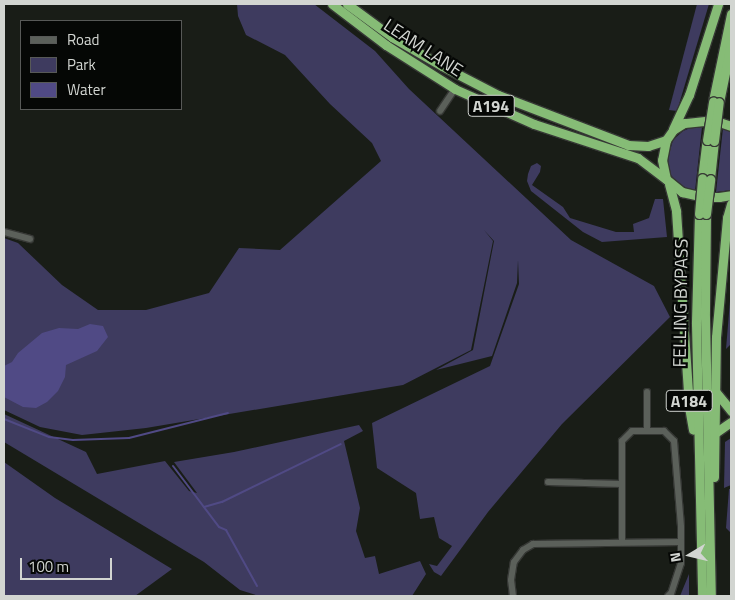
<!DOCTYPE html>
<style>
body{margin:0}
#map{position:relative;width:735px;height:600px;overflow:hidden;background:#191d17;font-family:"Titillium Web",sans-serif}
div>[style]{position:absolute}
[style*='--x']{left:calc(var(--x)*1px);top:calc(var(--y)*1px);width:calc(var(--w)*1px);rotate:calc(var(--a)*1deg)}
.green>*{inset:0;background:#3e3b5f}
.water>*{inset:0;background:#504a85}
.stream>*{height:2px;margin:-1px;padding:0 1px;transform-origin:1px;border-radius:1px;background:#504a85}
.roads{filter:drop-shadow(1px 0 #363835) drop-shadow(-1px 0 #363835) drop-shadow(0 1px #363835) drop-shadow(0 -1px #363835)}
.minor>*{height:6px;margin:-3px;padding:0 3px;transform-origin:3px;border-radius:3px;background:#5b605a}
.highway>*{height:9px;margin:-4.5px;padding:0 4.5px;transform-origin:4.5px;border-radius:4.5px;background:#86bc76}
.bridges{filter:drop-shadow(1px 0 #363835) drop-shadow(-1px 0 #363835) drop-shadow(0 1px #363835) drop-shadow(0 -1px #363835)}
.highway-bridge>*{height:9px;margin:-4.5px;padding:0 4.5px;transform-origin:4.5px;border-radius:4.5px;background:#86bc76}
span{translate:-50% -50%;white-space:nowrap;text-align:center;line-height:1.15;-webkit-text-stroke:4.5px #050705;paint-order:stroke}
.shield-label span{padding:1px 4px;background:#050705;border:1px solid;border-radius:4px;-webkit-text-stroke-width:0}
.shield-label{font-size:16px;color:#d2d5d1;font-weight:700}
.street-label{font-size:18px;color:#d2d5d1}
.frame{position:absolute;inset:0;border:5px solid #d2d5d1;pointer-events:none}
.legend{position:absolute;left:20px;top:20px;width:162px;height:90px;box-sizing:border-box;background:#050705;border:1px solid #575957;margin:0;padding:6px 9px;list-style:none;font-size:15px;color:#d2d5d1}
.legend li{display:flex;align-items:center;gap:10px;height:25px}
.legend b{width:25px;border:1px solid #575957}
.north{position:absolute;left:665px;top:530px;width:50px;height:50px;-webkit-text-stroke:4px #050705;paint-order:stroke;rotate:261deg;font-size:14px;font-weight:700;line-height:20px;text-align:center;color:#d2d5d1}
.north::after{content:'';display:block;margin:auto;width:18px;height:22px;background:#d2d5d1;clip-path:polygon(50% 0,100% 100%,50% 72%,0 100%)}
.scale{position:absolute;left:20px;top:558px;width:92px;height:22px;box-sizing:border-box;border:2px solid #d2d5d1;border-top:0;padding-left:6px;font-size:15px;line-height:18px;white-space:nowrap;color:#d2d5d1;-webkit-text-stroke:4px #050705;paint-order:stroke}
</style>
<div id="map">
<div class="green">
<i style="clip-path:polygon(237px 4px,314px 4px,375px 51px,409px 89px,571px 240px,654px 286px,670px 317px,562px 424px,488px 512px,441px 576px,434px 572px,429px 564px,437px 566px,452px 546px,439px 538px,434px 517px,420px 519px,416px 493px,377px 468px,372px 423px,490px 366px,519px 284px,518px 260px,517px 283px,492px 356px,436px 370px,473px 350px,494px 241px,484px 230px,493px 241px,471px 350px,403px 385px,146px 428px,82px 435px,40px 427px,4px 410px,4px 238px,18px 243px,62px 285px,98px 310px,146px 310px,209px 293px,239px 248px,280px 250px,381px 161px,372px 143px,330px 104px,285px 55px,246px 35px,238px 16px)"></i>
<i style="clip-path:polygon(697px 4px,709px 4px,677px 111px,669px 110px)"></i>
<i style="clip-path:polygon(695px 126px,702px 127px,695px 191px,686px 188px,675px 180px,670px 174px,667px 161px,673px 140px,683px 131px)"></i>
<i style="clip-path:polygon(723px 128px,731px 131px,731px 190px,716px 192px)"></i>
<i style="clip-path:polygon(537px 163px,541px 166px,540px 172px,532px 185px,563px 207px,570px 218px,616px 232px,634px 232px,633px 224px,649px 218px,655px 199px,663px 199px,667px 237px,602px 242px,583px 232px,531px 191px,527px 181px,528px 174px,531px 166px)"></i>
<i style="clip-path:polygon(731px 289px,731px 344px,726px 349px)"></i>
<i style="clip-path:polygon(4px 414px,86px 452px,97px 474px,165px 461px,189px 491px,197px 493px,174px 462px,234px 452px,359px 425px,363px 431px,344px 441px,360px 508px,356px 531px,365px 558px,375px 556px,379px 574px,420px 561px,426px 574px,412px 596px,259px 596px,240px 590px,204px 562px,4px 442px)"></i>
<i style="clip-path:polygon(731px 438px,731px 485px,724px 488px,725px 442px)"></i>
<i style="clip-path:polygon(4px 462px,55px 498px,172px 569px,135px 596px,4px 596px)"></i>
<i style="clip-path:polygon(729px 489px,731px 489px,731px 533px,726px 528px)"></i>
<i style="clip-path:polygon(689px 574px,689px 596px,680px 596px)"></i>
</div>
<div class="water">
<i style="clip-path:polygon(90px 324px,103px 326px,108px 337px,97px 351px,66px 365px,65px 377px,58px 391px,47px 402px,36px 408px,23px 407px,4px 397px,4px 366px,12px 362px,18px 353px,42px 333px,59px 328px,78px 329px)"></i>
</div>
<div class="stream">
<i style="--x:4;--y:419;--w:48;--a:21.8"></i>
<i style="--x:49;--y:437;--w:24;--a:7"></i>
<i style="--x:73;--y:440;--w:56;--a:-2"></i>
<i style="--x:129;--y:438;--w:102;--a:-14.2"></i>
<i style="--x:173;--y:466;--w:76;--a:53"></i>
<i style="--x:219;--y:527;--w:8;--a:23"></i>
<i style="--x:226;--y:530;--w:64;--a:61"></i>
<i style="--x:204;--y:507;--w:19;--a:-16"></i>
<i style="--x:222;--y:502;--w:132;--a:-26"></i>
</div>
<div class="roads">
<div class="minor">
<i style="--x:440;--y:111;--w:27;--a:-56"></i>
<i style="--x:4;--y:232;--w:27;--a:15"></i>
<i style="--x:647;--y:431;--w:39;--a:-90"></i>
<i style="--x:548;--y:482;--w:74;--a:1.5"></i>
<i style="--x:622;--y:541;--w:100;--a:-90"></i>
<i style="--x:622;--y:441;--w:14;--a:-45"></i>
<i style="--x:632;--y:431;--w:32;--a:0"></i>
<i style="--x:664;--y:431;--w:14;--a:45"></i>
<i style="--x:674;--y:441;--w:86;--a:85.3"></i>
<i style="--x:681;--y:527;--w:36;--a:90"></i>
<i style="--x:681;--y:563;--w:32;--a:108"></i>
<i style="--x:671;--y:593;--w:4;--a:135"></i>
<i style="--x:513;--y:596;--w:16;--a:-97"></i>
<i style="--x:511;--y:580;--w:18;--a:-81"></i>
<i style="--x:514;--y:562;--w:15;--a:-53"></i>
<i style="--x:523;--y:550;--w:12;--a:-31"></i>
<i style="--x:533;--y:544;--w:148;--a:-0.8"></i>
</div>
<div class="highway">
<i style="--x:332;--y:4;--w:68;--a:37.2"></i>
<i style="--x:386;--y:45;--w:82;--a:32.5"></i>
<i style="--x:455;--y:89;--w:86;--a:23.9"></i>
<i style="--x:534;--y:124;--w:109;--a:18.1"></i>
<i style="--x:638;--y:158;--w:35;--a:37"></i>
<i style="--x:347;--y:4;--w:56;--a:36.3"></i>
<i style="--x:392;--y:37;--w:58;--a:30.1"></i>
<i style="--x:442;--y:66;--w:63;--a:27.4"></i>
<i style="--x:498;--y:95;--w:139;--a:21"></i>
<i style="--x:628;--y:145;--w:20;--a:3"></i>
<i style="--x:648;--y:146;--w:19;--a:-18"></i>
<i style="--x:713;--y:101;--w:89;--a:-78.3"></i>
<i style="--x:719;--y:102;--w:59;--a:-78.3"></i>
<i style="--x:731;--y:126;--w:18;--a:-161"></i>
<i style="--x:714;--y:120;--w:30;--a:174"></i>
<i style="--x:684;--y:123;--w:13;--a:148"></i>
<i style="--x:673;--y:130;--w:12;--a:125"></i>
<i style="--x:666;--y:140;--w:20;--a:101"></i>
<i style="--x:662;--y:160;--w:19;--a:78"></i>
<i style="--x:666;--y:179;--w:21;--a:39"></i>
<i style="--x:682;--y:192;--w:23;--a:13"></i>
<i style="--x:704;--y:197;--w:15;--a:0"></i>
<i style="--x:719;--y:197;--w:12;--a:-9"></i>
<i style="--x:673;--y:129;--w:38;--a:-65"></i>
<i style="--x:689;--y:95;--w:96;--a:-72.3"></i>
<i style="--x:702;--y:178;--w:38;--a:-83"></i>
<i style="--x:710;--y:179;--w:38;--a:-84"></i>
<i style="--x:669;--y:184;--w:28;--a:75"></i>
<i style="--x:676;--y:211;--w:196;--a:86.2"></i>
<i style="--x:689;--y:407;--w:23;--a:80"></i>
<i style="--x:699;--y:214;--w:110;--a:91.6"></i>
<i style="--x:696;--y:324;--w:272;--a:88.7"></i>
<i style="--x:706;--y:214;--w:103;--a:90.6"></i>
<i style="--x:705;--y:317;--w:279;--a:88.8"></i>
<i style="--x:715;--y:391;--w:26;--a:51"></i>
<i style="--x:715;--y:433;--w:19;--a:-35"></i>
<i style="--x:714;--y:477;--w:140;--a:-89.2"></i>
<i style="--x:716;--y:337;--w:120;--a:-84.7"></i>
<i style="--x:727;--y:218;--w:15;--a:-74"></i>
</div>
</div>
<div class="bridges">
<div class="highway-bridge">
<i style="--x:707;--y:140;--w:39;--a:-81"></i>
<i style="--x:714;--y:141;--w:39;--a:-83"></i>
<i style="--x:699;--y:214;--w:36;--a:-85"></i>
<i style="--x:706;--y:214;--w:35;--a:-83"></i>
</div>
</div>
<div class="shield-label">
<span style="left:491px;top:106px">A194</span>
<span style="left:689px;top:401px">A184</span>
</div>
<div class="street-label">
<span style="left:423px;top:48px;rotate:33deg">LEAM LANE</span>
<span style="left:681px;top:303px;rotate:-89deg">FELLING BYPASS</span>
</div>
<div class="frame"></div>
<ul class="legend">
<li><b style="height:6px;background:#5b605a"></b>Road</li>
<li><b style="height:14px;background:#3e3b5f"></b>Park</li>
<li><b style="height:14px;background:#504a85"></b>Water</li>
</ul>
<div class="north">N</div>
<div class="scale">100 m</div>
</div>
